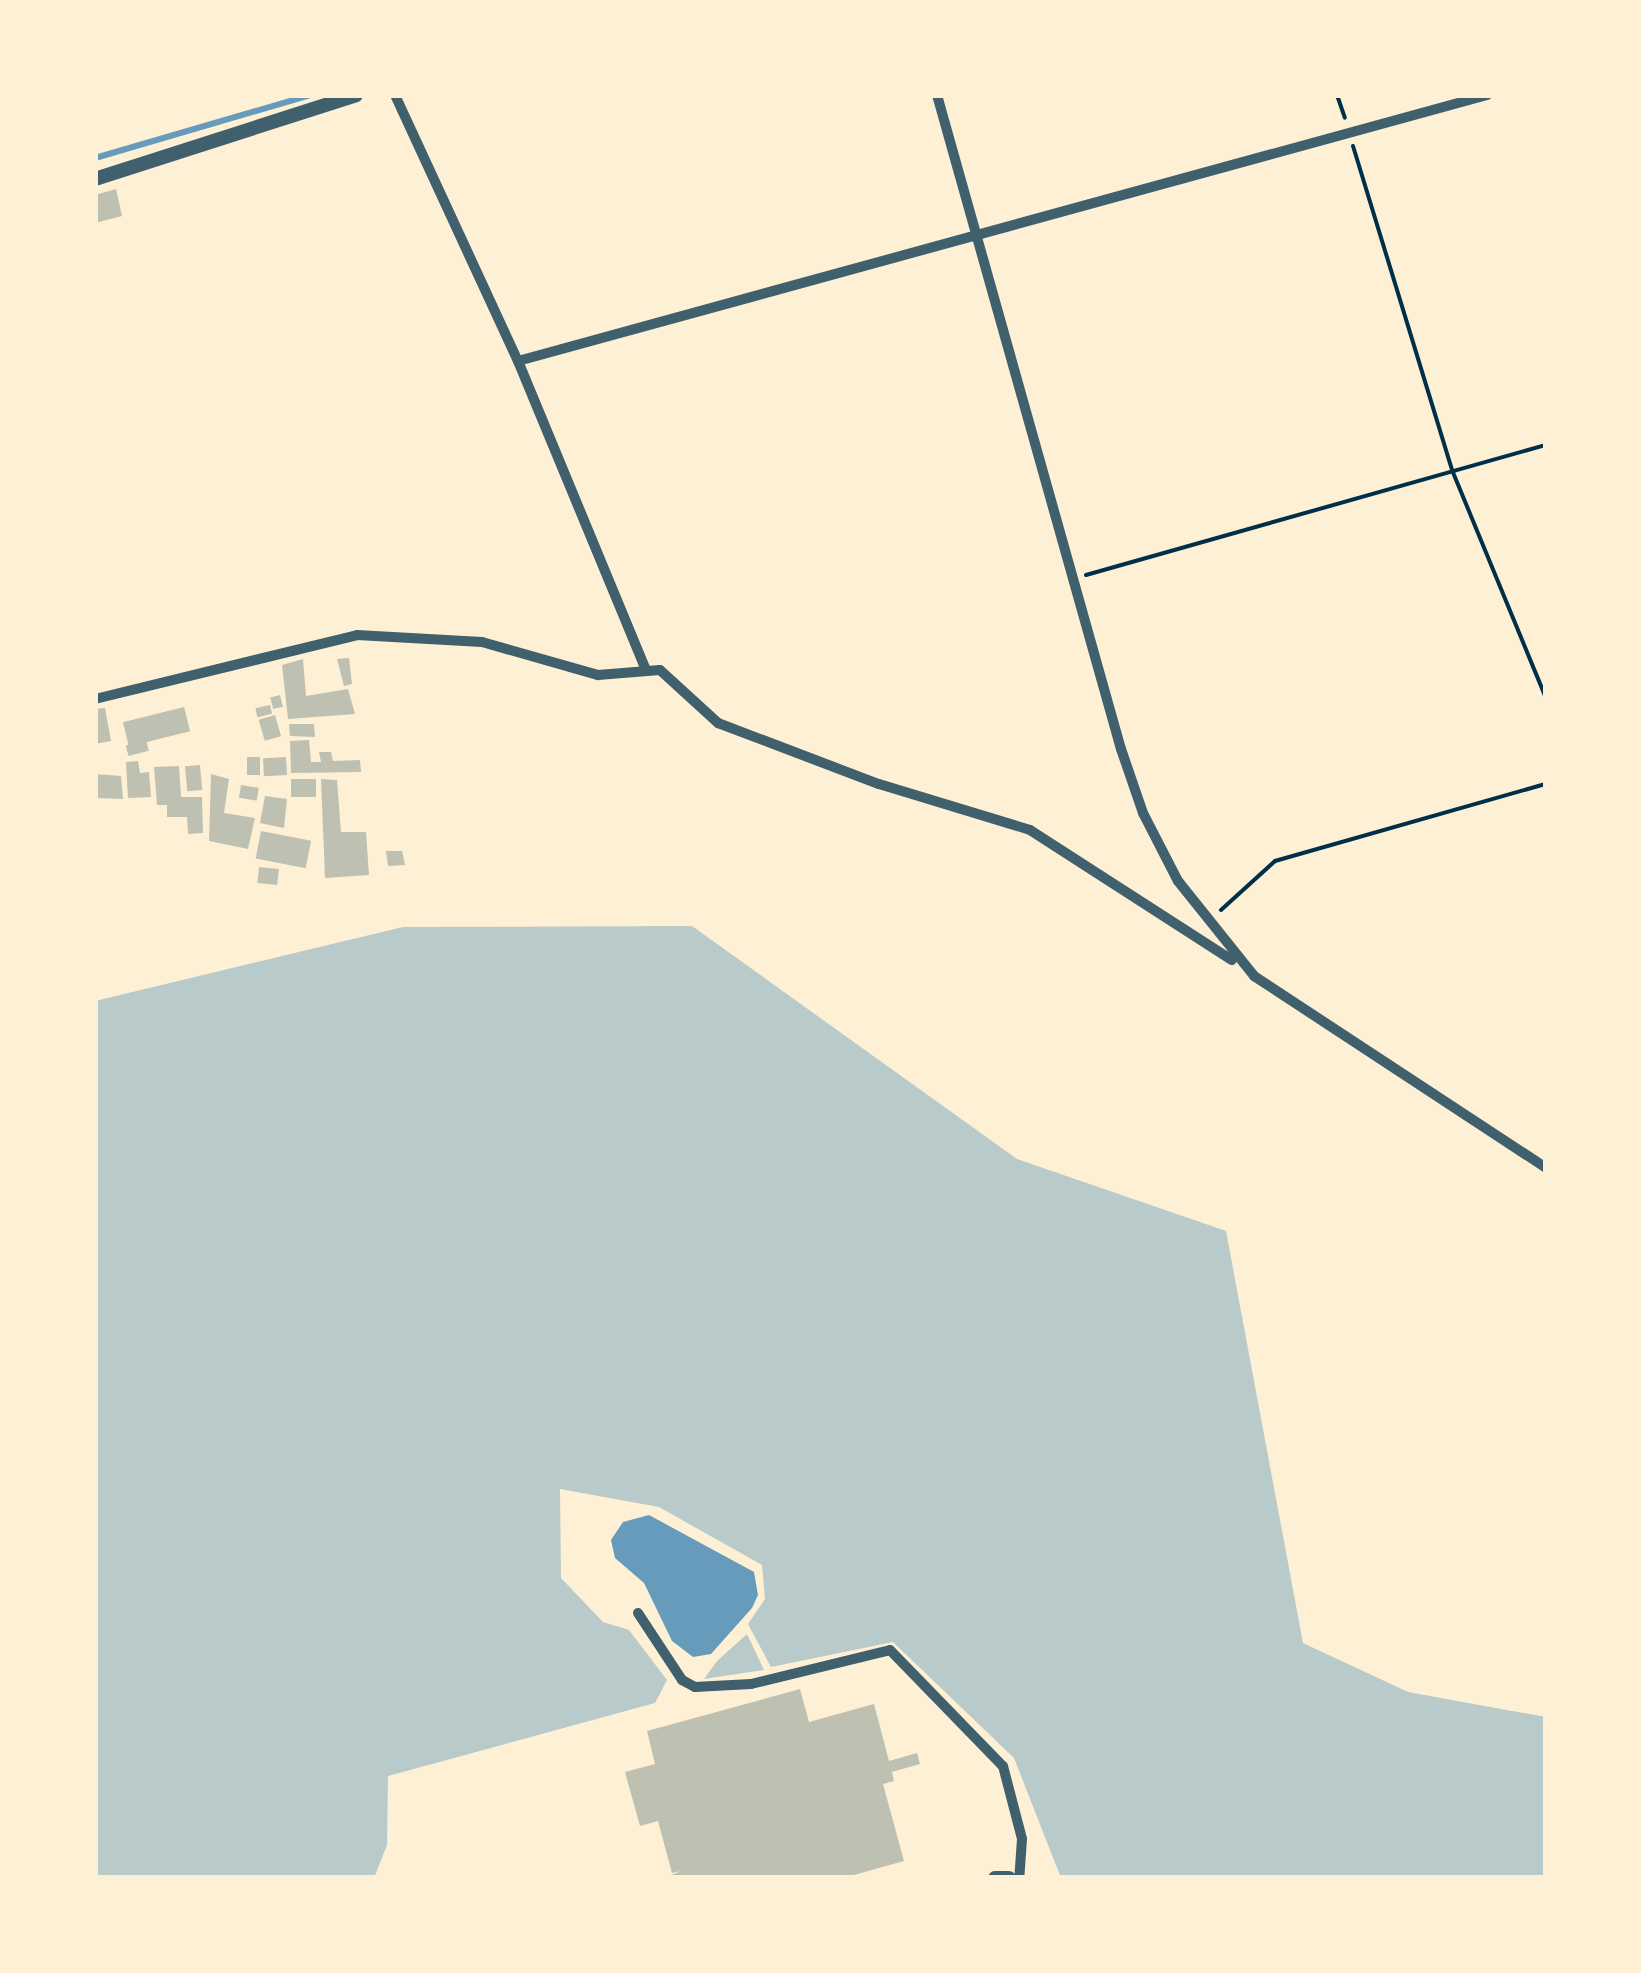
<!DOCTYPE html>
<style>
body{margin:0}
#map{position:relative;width:1641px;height:1973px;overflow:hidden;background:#fdf0d5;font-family:"Varela Round",sans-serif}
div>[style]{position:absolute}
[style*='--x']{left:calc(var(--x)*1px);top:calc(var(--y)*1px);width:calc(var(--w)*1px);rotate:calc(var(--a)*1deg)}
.green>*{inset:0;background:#b9caca}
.water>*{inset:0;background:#669bbc}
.stream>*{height:6px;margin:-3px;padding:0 3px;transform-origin:3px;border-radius:3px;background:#669bbc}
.building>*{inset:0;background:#bec0b2;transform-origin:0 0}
.path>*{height:4px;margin:-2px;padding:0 2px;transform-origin:2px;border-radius:2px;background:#003049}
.minor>*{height:10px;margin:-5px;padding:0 5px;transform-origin:5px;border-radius:5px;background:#3f606c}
.tertiary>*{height:14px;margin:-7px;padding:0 7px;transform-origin:7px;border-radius:7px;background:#3f606c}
span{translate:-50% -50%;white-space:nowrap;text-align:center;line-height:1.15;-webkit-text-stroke:9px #fdf0d5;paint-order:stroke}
.frame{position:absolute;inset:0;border:98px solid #fdf0d5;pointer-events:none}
</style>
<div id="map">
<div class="green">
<i style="clip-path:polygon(692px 926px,1017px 1159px,1226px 1231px,1303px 1643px,1408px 1692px,1546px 1717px,1546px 1878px,1061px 1878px,1014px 1758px,893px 1642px,771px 1667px,748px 1624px,765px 1599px,762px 1565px,659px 1507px,560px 1489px,561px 1578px,603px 1622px,629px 1630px,667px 1680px,655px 1703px,388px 1776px,387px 1845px,374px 1878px,95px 1878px,95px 1001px,403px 927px)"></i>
<i style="clip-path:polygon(747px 1634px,764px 1670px,704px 1679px,717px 1661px)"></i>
</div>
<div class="water">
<i style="clip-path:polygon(649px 1515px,754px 1572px,758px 1595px,752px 1608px,711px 1654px,693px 1657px,672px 1641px,644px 1583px,615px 1558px,611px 1540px,623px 1522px)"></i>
</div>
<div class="stream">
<i style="--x:95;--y:158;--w:224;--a:-16.3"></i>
</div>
<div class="building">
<i style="clip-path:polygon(116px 189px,122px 216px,95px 223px,95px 195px)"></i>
<i style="clip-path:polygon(349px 658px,352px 684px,344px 686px,337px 659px)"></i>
<i style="clip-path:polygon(303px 659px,306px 696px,348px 689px,355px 714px,288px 719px,282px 665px)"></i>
<i style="left:280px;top:695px;width:12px;height:10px;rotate:76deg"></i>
<i style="left:270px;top:705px;width:9px;height:15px;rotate:77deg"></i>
<i style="left:184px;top:707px;width:25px;height:63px;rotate:76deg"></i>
<i style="clip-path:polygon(105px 708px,111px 741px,95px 744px,95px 709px)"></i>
<i style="left:275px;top:715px;width:22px;height:17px;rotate:74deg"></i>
<i style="clip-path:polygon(289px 724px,314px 724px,315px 737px,290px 736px)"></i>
<i style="left:146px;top:740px;width:11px;height:21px;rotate:75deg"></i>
<i style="clip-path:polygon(309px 740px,311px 762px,321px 762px,319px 752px,331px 752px,333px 761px,360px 760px,361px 772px,291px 773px,290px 741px)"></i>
<i style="left:247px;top:757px;width:13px;height:18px"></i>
<i style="left:286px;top:757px;width:18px;height:23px;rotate:87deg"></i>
<i style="clip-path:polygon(138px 761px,140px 773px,149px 772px,151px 797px,128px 798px,126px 762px)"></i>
<i style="left:200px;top:765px;width:25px;height:15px;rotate:85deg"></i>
<i style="clip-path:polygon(179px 766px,181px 797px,202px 797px,203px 833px,188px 834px,187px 817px,167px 817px,167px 805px,157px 805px,154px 767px)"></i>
<i style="clip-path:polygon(95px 774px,121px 776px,123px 799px,95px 798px)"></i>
<i style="clip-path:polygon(211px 774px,229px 779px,224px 813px,255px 818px,248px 849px,209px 841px)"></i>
<i style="left:316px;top:779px;width:18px;height:25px;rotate:90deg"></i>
<i style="clip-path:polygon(321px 779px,337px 780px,341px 832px,366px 832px,369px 875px,325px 878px)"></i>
<i style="left:241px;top:785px;width:18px;height:13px;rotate:9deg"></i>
<i style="clip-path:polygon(265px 796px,287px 799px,284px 828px,260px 823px)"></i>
<i style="left:261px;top:831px;width:51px;height:28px;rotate:11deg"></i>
<i style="clip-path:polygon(386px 851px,402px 851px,405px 865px,388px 866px)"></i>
<i style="left:259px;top:867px;width:20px;height:16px;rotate:6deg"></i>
<i style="clip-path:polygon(800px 1689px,809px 1722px,874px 1704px,889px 1761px,917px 1753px,920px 1764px,892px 1772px,894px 1781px,883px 1784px,904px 1861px,843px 1878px,664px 1878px,681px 1871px,672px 1873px,658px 1821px,640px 1826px,625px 1772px,655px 1764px,647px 1731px)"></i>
</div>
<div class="path">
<i style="--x:1337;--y:95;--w:24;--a:71"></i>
<i style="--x:1353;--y:146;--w:339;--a:73"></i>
<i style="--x:1452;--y:470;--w:247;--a:67.6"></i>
<i style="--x:1086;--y:575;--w:478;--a:-15.8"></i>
<i style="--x:1221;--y:910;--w:73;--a:-42.2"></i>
<i style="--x:1275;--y:861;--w:282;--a:-15.9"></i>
</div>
<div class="minor">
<i style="--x:395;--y:95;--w:293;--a:65.2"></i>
<i style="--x:518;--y:361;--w:331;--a:67.5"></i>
<i style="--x:937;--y:95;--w:679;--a:74.29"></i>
<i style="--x:1121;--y:749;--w:68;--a:71"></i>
<i style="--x:1143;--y:813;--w:76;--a:62.8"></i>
<i style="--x:1178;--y:881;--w:122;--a:51.3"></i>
<i style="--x:1254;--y:976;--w:349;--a:33.3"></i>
<i style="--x:518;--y:361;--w:1005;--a:-15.35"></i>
<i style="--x:95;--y:699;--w:270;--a:-13.7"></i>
<i style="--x:357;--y:635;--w:125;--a:3.2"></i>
<i style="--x:482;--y:642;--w:121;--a:15.9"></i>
<i style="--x:598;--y:675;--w:62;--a:-4.6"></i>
<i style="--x:660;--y:670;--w:79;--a:42.4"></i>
<i style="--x:718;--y:723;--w:172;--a:20.8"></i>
<i style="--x:879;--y:784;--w:158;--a:16.9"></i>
<i style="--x:1030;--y:830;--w:240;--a:32.8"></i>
<i style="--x:638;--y:1613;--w:80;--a:56.7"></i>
<i style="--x:682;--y:1680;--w:15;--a:28"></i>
<i style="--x:695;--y:1687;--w:56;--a:-3.1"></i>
<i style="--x:751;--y:1684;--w:143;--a:-13.7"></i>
<i style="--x:890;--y:1650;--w:162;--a:45.8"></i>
<i style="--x:1003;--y:1766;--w:75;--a:75.4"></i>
<i style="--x:1022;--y:1839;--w:39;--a:94"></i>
</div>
<div class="tertiary">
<i style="--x:95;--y:179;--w:274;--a:-17.8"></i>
<i style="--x:995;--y:1878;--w:14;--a:0"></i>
</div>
<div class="frame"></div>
</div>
